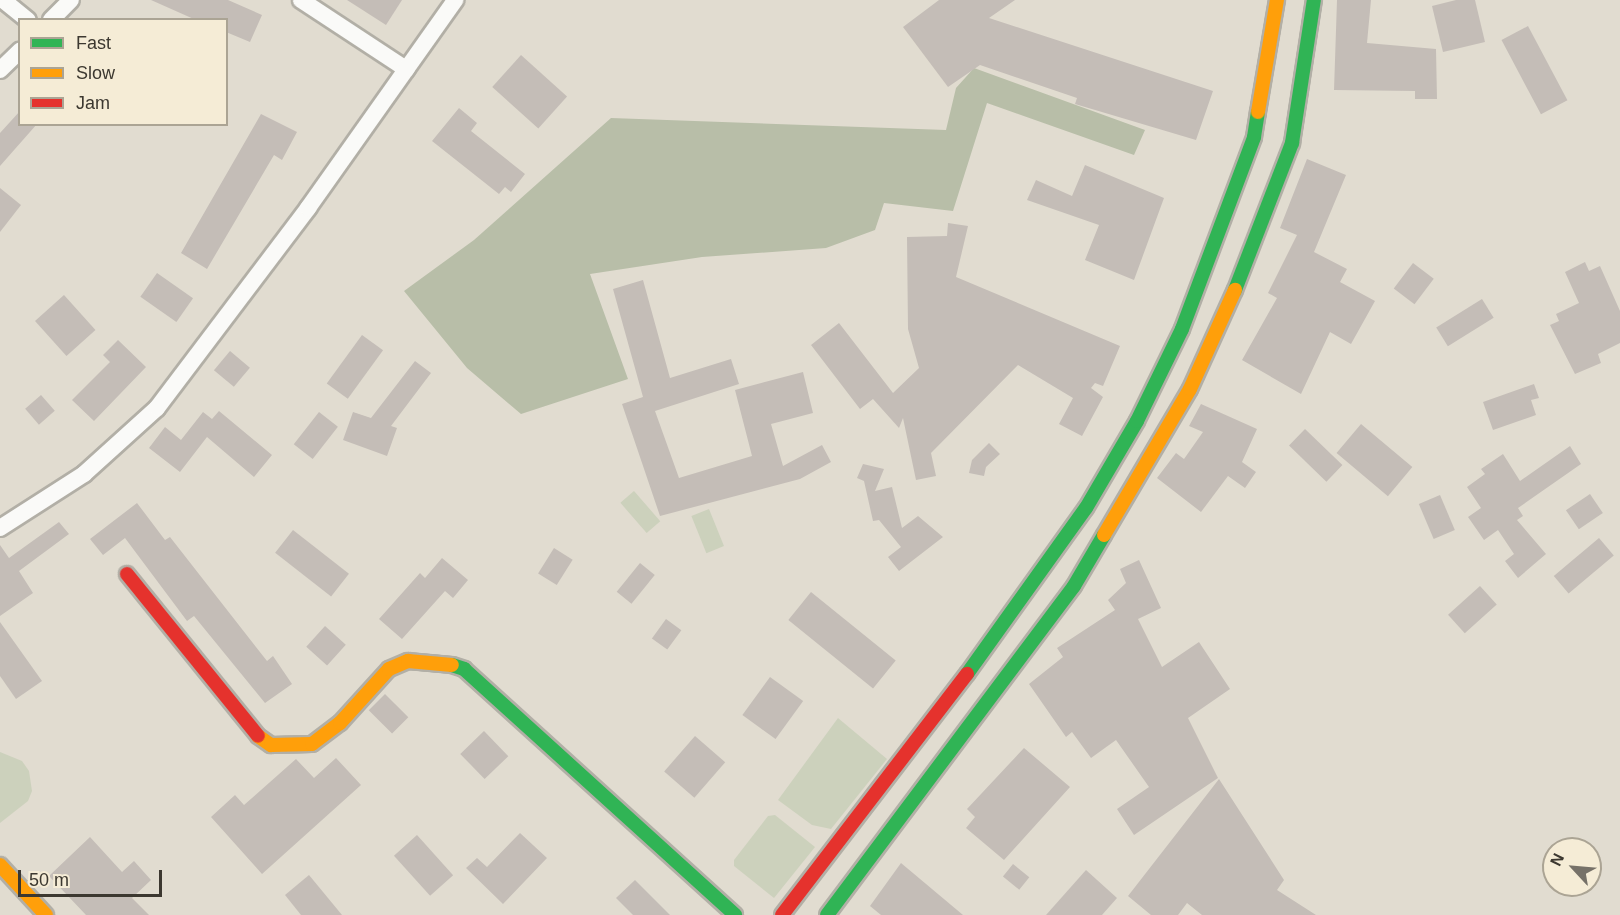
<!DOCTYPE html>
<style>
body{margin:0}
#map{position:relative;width:1620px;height:915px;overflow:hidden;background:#e1dcd0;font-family:Arial,sans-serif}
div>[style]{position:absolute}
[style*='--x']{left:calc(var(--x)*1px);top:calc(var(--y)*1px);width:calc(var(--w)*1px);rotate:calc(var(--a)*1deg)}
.green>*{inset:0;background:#ccd1bc;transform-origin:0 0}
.forest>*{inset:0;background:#b8bea8}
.building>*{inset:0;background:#c4bdb7;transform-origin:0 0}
.roads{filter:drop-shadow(2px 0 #b2afa6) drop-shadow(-2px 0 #b2afa6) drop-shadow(0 2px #b2afa6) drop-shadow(0 -2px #b2afa6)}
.street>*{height:16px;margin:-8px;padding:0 8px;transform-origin:8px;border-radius:8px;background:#fafaf8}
.fast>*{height:14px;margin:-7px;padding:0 7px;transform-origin:7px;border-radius:7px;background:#30b455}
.slow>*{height:14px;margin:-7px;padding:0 7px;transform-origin:7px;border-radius:7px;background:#ff9f0a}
.jam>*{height:14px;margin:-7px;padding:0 7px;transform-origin:7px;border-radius:7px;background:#e5322d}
span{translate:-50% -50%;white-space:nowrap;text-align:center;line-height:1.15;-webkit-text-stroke:4.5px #f5ecd6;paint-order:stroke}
.legend{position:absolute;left:18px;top:18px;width:210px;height:108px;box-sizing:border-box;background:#f5ecd6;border:2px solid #aba494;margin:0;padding:8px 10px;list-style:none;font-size:18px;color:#3c3830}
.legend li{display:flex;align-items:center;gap:12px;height:30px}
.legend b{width:30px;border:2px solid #aba494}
.north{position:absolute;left:1542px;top:837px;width:60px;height:60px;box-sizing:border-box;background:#f5ecd6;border:2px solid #aba494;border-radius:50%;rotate:296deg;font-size:16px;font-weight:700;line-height:24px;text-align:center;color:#3c3830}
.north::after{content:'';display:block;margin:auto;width:21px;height:27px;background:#767168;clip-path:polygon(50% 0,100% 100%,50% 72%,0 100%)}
.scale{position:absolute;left:18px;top:870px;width:144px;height:27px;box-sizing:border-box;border:3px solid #3c3830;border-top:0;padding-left:8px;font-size:18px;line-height:21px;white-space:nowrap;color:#3c3830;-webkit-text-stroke:4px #f5ecd6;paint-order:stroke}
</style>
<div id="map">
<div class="green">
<i style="left:634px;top:491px;width:40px;height:18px;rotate:49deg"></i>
<i style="left:709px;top:509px;width:40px;height:19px;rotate:68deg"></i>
<i style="clip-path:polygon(838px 718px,887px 759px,831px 829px,812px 825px,778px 800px)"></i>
<i style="clip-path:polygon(0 752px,22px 761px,29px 771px,32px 791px,28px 801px,0 823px)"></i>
<i style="clip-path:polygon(775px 815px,815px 847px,774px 898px,734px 866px,734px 860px,768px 816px)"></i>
</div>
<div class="forest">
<i style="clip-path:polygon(974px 68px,1145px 130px,1134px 155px,987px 103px,953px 211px,884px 203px,875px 230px,826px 248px,702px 257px,590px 274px,628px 379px,521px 414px,467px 368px,404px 291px,474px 240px,611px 118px,946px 130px,956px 88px)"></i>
</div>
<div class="building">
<i style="clip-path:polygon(151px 0,228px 0,262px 15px,250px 42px,226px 32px,226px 20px,196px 20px)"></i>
<i style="clip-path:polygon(347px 0,402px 0,386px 25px)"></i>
<i style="clip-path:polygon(939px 0,1015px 0,989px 18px,1213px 91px,1196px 140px,1075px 104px,1077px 98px,980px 65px,948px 87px,903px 27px)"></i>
<i style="clip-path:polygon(1337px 0,1371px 0,1367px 43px,1436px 49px,1437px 99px,1415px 99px,1415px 91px,1334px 90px)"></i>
<i style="clip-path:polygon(1456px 0,1475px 0,1485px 42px,1443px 52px,1432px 6px)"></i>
<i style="left:1528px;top:26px;width:84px;height:30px;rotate:62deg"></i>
<i style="left:521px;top:55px;width:62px;height:43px;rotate:42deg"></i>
<i style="clip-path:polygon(459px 108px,477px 123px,471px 131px,525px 174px,511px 192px,505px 187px,499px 194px,432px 141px)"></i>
<i style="clip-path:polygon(20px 111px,20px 124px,37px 124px,0 166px,0 133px)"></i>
<i style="clip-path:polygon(261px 114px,297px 132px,282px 160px,274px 155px,207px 269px,181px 253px)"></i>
<i style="clip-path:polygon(1307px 159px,1346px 175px,1314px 252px,1347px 269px,1340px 282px,1375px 301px,1351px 344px,1330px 332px,1301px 394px,1242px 360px,1277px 298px,1268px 293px,1297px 235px,1280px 228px)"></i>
<i style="clip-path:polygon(1085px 165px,1164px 198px,1134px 280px,1085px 260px,1099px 225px,1027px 200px,1036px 180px,1072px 196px)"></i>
<i style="clip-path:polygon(0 188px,21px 205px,0 232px)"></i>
<i style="clip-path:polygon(948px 223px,968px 226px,956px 277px,1120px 346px,1103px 386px,1095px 383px,1091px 388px,1103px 397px,1082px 436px,1059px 424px,1073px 398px,1018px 365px,931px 453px,936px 476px,916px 480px,903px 418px,899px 428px,873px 399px,860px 409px,811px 345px,839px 323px,893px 393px,919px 368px,908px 329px,907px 237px,947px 236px)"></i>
<i style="clip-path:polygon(1585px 262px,1589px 271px,1600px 266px,1620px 311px,1620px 343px,1598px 354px,1601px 363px,1575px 374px,1550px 325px,1559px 321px,1556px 314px,1579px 303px,1565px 272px)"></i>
<i style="left:1413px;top:263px;width:26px;height:32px;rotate:37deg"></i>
<i style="left:157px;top:273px;width:44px;height:29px;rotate:35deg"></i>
<i style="clip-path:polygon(643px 280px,670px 378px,731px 359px,739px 384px,655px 411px,679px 478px,752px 456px,735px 390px,803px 372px,813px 413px,771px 424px,783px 466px,822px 445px,831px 462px,800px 479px,660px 516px,622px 404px,643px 397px,613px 289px)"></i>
<i style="left:64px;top:295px;width:47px;height:39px;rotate:48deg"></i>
<i style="left:1482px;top:299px;width:22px;height:54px;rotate:58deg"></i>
<i style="left:362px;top:335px;width:26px;height:60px;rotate:36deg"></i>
<i style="clip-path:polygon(118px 340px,146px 367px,94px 421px,72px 400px,110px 362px,103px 355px)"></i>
<i style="left:230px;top:351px;width:26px;height:25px;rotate:40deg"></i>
<i style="clip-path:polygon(415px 361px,431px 373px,391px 426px,397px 428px,387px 456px,343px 440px,353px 412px,371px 418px)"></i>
<i style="clip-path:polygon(1534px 384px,1539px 398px,1531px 400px,1536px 415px,1493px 430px,1483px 402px)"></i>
<i style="left:41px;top:395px;width:21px;height:21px;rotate:49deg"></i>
<i style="clip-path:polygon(1201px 404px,1257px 429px,1242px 462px,1256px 472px,1245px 488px,1228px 476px,1201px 512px,1157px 478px,1176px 453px,1184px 459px,1203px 432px,1189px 426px)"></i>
<i style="clip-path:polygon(219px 411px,272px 455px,254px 477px,207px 437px,180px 472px,149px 448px,165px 427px,181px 440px,203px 412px,212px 419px)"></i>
<i style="left:319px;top:412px;width:24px;height:41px;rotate:38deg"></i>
<i style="left:1361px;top:424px;width:67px;height:38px;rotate:40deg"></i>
<i style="left:1305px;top:429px;width:52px;height:23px;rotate:44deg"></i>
<i style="clip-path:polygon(989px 443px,1000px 454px,986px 467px,984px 476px,969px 473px,972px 460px)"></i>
<i style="clip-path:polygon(1570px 446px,1581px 464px,1518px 508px,1523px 516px,1517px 520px,1546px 554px,1518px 578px,1505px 561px,1514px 554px,1498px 530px,1484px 540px,1468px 517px,1481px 508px,1467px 487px,1485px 474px,1481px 469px,1503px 454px,1520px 481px)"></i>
<i style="clip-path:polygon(863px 464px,884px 469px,875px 491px,892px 487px,902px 528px,918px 516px,943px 537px,899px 571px,888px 557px,901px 547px,879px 520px,873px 521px,864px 481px,857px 478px)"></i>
<i style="left:1590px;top:494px;width:23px;height:29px;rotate:56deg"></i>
<i style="left:1440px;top:495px;width:38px;height:23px;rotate:67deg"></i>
<i style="clip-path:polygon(137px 503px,165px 540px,170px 537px,267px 661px,273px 656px,292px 684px,265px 703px,194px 616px,187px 621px,125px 538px,103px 555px,90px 539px)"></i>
<i style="clip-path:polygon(59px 522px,69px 534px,19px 571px,33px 593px,0 616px,0 545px,9px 558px)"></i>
<i style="left:293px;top:530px;width:71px;height:29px;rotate:38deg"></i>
<i style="left:1599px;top:538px;width:23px;height:59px;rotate:50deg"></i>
<i style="left:554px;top:548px;width:22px;height:30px;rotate:32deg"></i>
<i style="clip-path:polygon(442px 558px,468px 580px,453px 598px,445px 591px,402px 639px,379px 619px,420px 573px,425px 578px)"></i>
<i style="clip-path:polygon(1139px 560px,1161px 608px,1138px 619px,1162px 667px,1199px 642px,1230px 689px,1188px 718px,1218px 778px,1134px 835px,1117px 809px,1149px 787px,1116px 740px,1091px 758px,1072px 732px,1066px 737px,1029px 684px,1063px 657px,1057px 648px,1115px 610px,1108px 600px,1126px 583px,1120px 569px)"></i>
<i style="left:640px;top:563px;width:19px;height:37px;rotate:39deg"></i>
<i style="left:1480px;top:586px;width:25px;height:43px;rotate:48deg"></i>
<i style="left:811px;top:592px;width:109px;height:36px;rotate:39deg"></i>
<i style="left:666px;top:619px;width:19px;height:24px;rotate:36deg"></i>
<i style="clip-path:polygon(0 622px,42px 681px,16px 699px,0 676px)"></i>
<i style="left:325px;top:626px;width:28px;height:28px;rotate:42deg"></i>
<i style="left:770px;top:677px;width:41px;height:47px;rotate:36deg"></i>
<i style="left:385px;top:694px;width:33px;height:23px;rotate:45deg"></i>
<i style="left:484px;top:731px;width:35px;height:33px;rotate:46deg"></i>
<i style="left:695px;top:736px;width:40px;height:47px;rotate:41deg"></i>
<i style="clip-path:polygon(1024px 748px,1070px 787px,1004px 860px,966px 828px,975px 817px,967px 809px)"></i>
<i style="clip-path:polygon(336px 758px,361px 785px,262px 874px,211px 817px,235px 795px,244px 805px,296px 759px,314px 778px)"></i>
<i style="clip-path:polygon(1219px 779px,1284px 880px,1277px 890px,1316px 915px,1202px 915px,1187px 903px,1178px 915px,1151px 915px,1128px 896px)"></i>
<i style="clip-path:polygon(520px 833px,547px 858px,503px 904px,466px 868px,477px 858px,487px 867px)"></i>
<i style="left:417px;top:835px;width:54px;height:31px;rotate:48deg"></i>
<i style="clip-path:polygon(90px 837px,122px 872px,134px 861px,151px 880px,132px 898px,149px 915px,86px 915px,49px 876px)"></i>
<i style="clip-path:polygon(901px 863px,963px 915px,881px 915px,870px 906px)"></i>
<i style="left:1013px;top:864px;width:21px;height:16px;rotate:39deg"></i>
<i style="clip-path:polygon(1086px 870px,1117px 898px,1102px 915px,1046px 915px)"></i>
<i style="clip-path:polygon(309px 875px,342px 915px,301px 915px,285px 895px)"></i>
<i style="clip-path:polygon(635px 880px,670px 915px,633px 915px,616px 898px)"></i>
</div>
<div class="roads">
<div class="street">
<i style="--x:3;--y:0;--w:32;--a:39"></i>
<i style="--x:301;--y:0;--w:126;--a:33.3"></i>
<i style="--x:51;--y:20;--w:28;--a:-45"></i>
<i style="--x:0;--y:70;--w:28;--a:-44"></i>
<i style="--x:0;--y:528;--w:100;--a:-32.7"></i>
<i style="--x:84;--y:474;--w:98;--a:-42.1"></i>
<i style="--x:157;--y:408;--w:251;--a:-52.9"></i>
<i style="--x:308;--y:208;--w:255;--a:-54.7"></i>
</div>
<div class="fast">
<i style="--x:1235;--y:290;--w:158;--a:-68.8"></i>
<i style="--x:1292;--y:143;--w:145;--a:-81.3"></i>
<i style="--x:452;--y:665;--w:13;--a:18"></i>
<i style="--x:464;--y:669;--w:366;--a:42.2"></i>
<i style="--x:967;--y:674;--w:204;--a:-54.4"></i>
<i style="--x:1086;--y:508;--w:101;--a:-59.6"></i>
<i style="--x:1137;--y:421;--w:102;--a:-63.9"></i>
<i style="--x:1182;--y:329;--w:205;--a:-69.4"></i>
<i style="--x:1254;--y:137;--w:25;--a:-81"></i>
<i style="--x:827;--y:915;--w:411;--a:-53.1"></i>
<i style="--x:1074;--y:586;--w:59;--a:-59.5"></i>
</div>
<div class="slow">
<i style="--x:1258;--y:112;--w:114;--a:-80.4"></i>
<i style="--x:1104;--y:535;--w:169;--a:-59.5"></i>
<i style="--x:1190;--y:389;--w:109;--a:-65.6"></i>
<i style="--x:258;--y:736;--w:16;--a:35"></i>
<i style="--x:271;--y:745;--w:41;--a:-1.4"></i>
<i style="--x:312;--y:744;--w:35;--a:-37"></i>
<i style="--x:340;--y:723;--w:73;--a:-47.8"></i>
<i style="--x:389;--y:669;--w:21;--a:-23"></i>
<i style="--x:408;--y:661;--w:44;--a:5.2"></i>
<i style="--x:0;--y:865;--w:68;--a:47.4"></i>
</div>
<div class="jam">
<i style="--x:127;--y:574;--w:208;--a:51"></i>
<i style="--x:782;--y:915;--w:304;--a:-52.5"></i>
</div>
</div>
<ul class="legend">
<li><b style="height:8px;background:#30b455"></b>Fast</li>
<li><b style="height:8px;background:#ff9f0a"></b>Slow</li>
<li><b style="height:8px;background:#e5322d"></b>Jam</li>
</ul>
<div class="north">N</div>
<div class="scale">50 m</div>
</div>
